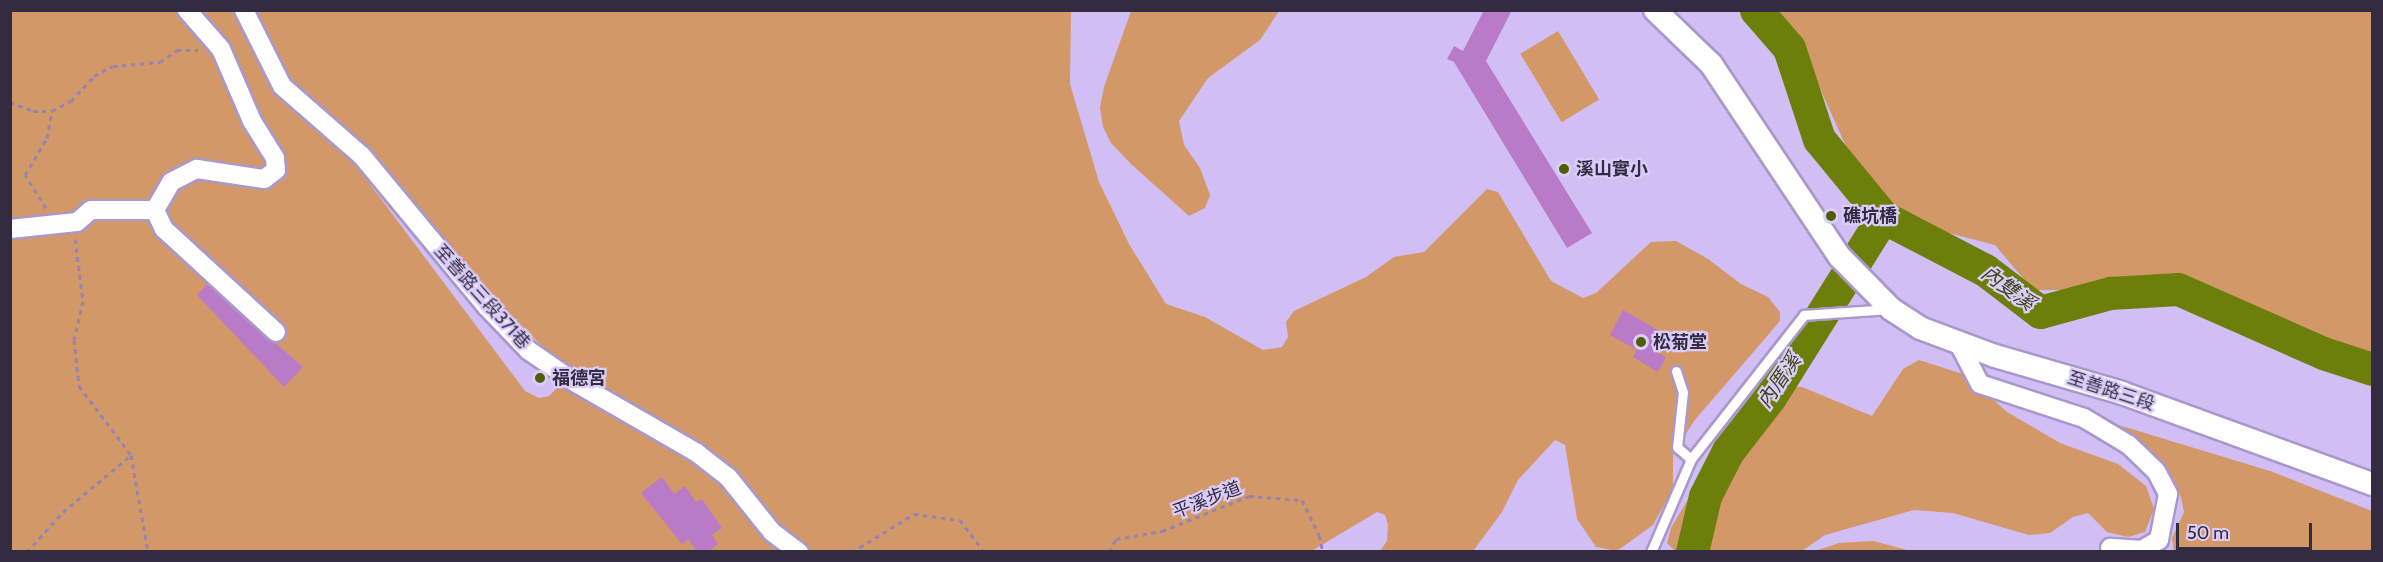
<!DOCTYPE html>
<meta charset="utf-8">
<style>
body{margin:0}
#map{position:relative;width:2383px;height:562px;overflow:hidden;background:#d0bef4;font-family:Cabin,"Noto Sans TC",sans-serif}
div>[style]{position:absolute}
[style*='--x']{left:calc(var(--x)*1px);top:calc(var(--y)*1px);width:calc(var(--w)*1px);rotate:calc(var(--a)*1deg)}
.green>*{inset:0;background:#d29868;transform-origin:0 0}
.river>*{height:33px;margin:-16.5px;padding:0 16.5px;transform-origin:16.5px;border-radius:16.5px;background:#6c7f0a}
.building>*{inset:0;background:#b97ac8}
.path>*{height:3px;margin-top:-1.5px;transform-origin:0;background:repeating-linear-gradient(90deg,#9385af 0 4.5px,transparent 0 9px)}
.roads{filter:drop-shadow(2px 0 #a998cc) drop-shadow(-2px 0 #a998cc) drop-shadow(0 2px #a998cc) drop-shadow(0 -2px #a998cc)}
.service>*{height:9px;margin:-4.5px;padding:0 4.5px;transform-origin:4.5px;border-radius:4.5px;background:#fff}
.minor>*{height:18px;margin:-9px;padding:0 9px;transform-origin:9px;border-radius:9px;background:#fff}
.tertiary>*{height:22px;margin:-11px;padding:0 11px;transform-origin:11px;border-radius:11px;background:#fff}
.dots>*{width:16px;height:16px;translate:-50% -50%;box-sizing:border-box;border:3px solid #dbcdf9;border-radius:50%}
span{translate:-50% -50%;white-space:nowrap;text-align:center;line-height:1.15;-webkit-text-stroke:4.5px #dbcdf9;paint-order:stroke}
.poi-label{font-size:18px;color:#332c41;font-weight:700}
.left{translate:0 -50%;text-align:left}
.street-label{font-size:18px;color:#332c41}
.water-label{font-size:20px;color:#3d461c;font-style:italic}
.frame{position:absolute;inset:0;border:12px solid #332c41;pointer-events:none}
.scale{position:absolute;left:2176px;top:523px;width:136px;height:27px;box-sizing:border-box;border:3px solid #332c41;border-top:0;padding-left:8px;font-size:18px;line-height:21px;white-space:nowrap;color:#332c41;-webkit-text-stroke:4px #dbcdf9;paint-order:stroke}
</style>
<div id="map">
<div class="green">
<i style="clip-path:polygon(10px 11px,234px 11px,269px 79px,287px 102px,351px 159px,525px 391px,539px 398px,549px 396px,562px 383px,558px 362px,452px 256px,414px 203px,283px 75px,253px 11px,1071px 11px,1070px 84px,1099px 182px,1129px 244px,1166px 304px,1205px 317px,1263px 350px,1282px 347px,1288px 337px,1286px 322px,1294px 311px,1366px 277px,1394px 257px,1424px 252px,1487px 189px,1498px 192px,1551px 281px,1583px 298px,1596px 293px,1651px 242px,1676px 241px,1708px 259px,1741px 284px,1768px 297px,1780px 312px,1780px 321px,1694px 421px,1673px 455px,1673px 489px,1653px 525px,1617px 551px,1596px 547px,1577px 519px,1565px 445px,1555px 440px,1518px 480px,1502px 512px,1473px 551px,1380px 551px,1387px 541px,1388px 525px,1385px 515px,1377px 512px,1310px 552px,11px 551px)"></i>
<i style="clip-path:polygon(1131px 11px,1279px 11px,1260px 40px,1208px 78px,1179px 121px,1184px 145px,1200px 168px,1210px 195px,1205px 208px,1189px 216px,1131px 164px,1111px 143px,1103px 127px,1100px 108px,1104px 87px)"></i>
<i style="clip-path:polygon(1775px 11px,2372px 11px,2372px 358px,2331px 344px,2202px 283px,2152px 278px,2103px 279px,2071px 290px,2033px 290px,1995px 245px,1941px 231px,1896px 211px,1853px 162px,1801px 46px)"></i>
<i style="left:1558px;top:31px;width:80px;height:44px;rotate:59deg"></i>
<i style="clip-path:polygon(1919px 360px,1966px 375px,2007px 412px,2060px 443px,2118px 464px,2146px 486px,2154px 509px,2145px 532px,2128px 537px,2107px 532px,2088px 513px,2073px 517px,2050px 533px,2029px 535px,1953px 513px,1914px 510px,1825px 535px,1802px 551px,1675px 551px,1667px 543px,1671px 528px,1723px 440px,1763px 394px,1785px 386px,1802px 387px,1872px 416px,1903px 369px)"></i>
<i style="clip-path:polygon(2102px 420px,2270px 471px,2372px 511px,2372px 551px,2174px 551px,2172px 538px,2184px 512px,2181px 497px,2163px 469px)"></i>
<i style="clip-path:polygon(1873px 541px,1911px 551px,1815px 551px,1839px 543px)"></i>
</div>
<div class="river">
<i style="--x:1756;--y:10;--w:50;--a:49"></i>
<i style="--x:1789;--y:48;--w:96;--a:71.8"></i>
<i style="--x:1819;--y:139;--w:101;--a:50.6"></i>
<i style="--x:1883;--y:217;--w:115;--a:27.5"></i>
<i style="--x:1985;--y:270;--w:69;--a:37.4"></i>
<i style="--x:2040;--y:312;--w:73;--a:-15.2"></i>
<i style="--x:2110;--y:293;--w:68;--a:-3.4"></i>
<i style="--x:2178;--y:289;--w:158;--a:23.8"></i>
<i style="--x:2323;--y:353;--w:52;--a:18.1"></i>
<i style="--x:1692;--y:552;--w:57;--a:-76.9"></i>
<i style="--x:1705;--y:496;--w:51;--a:-62.9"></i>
<i style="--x:1728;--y:451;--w:68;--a:-52.1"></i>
<i style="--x:1770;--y:397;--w:213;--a:-57.9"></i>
</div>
<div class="building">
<i style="clip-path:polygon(1484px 10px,1512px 10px,1486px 61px,1592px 233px,1567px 248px,1454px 62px,1447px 59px,1454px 46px,1463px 51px)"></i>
<i style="clip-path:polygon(207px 284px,303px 367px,284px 387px,197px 295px)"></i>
<i style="clip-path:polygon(1623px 310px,1663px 333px,1654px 351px,1666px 357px,1658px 372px,1633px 357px,1637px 350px,1610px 335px)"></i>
<i style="clip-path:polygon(662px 477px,674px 494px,685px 486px,696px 502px,702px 499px,722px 528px,712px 535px,718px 544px,707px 552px,697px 552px,688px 539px,682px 544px,641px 493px)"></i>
</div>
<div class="path">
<i style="--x:10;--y:102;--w:25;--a:21"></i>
<i style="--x:33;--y:111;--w:19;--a:0"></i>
<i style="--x:52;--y:111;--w:21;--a:-28"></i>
<i style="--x:71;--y:101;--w:34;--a:-47"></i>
<i style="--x:94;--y:76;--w:21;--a:-28"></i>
<i style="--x:113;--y:66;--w:47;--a:-4.9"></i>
<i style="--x:160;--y:62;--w:21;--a:-35"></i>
<i style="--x:177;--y:50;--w:21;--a:0"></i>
<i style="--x:46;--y:208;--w:39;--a:-122"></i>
<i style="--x:25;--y:175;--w:43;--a:-59.3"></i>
<i style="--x:47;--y:138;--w:27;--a:-80"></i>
<i style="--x:75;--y:239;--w:63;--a:82.6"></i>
<i style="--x:83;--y:301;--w:40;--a:103"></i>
<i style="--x:74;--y:340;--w:46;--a:83.8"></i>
<i style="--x:79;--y:386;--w:86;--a:53"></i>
<i style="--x:131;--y:455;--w:98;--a:80.1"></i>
<i style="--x:27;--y:552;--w:54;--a:-48"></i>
<i style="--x:63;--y:512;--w:89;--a:-40"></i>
<i style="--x:852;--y:552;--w:73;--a:-31.5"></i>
<i style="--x:914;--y:514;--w:46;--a:7.4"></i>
<i style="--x:960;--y:520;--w:40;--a:53"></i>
<i style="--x:1109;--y:552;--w:15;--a:-62"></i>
<i style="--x:1116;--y:539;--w:47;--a:-9.9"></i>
<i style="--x:1162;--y:531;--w:94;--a:-21.9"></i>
<i style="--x:1249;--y:496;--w:53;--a:4.3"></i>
<i style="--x:1302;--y:500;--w:39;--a:64"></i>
<i style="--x:1319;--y:535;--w:17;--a:77"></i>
</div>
<div class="roads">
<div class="service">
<i style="--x:1676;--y:371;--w:22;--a:72"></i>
<i style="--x:1683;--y:392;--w:55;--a:96.2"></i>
<i style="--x:1677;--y:447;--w:18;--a:41"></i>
<i style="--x:1651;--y:552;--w:101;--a:-66.7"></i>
<i style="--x:1691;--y:459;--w:183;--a:-51.9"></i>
<i style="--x:1804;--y:315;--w:85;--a:-4"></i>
</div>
<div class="minor">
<i style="--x:244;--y:10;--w:85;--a:63.4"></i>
<i style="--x:282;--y:86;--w:106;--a:41.2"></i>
<i style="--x:362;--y:156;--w:195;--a:50.4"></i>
<i style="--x:486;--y:306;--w:61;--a:46.3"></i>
<i style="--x:528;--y:350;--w:58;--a:34.5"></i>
<i style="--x:576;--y:383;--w:140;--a:30"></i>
<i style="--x:697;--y:453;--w:39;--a:38"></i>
<i style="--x:728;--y:477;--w:70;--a:51.3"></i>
<i style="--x:772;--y:532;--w:34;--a:37"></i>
<i style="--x:155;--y:210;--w:21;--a:65"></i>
<i style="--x:164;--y:229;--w:152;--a:42.6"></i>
<i style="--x:10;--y:229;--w:67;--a:-6"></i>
<i style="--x:77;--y:222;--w:18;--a:-41"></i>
<i style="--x:91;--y:210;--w:64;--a:0"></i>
<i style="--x:155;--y:210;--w:32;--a:-60"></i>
<i style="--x:171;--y:182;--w:29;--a:-27"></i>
<i style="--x:197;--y:169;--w:68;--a:8.5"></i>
<i style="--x:264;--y:179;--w:15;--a:-37"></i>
<i style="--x:276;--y:170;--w:12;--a:-95"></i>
<i style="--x:275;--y:158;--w:44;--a:-121.9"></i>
<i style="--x:252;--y:121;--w:78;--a:-113.3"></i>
<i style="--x:221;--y:49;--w:52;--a:-131.1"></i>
<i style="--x:1958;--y:342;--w:47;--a:62.4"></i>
<i style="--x:1980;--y:384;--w:109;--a:18.1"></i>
<i style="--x:2084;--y:418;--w:52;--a:31"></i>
<i style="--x:2129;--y:445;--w:37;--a:44"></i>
<i style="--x:2156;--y:471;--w:26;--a:62"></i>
<i style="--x:2168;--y:494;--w:47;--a:101.1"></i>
<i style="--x:2159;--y:540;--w:20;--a:150"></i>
<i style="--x:2142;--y:550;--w:32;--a:-176"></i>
</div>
<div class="tertiary">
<i style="--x:1655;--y:10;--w:78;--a:44"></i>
<i style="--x:1711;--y:64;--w:231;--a:56.3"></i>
<i style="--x:1839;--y:256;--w:74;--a:45.5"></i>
<i style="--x:1891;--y:309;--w:35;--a:33"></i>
<i style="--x:1920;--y:328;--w:80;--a:20.5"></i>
<i style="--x:1995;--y:356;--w:132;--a:16.2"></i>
<i style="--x:2122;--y:393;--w:266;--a:20"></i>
</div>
</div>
<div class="dots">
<i style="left:1564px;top:169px;background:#4f5e00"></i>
<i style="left:1831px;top:216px;background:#4f5e00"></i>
<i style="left:1641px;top:342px;background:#4f5e00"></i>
<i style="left:540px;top:378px;background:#4f5e00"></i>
</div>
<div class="poi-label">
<span class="left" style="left:1576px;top:169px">溪山實小</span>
<span class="left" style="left:1843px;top:216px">礁坑橋</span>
<span class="left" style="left:1653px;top:342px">松菊堂</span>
<span class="left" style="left:552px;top:378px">福德宮</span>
</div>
<div class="street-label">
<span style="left:482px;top:297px;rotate:48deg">至善路三段371巷</span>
<span style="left:2111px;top:391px;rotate:18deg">至善路三段</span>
<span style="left:1207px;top:500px;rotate:-21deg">平溪步道</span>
</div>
<div class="water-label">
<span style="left:2008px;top:288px;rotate:36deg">內雙溪</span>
<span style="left:1779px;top:381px;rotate:-56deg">內厝溪</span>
</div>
<div class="frame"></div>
<div class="scale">50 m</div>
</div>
